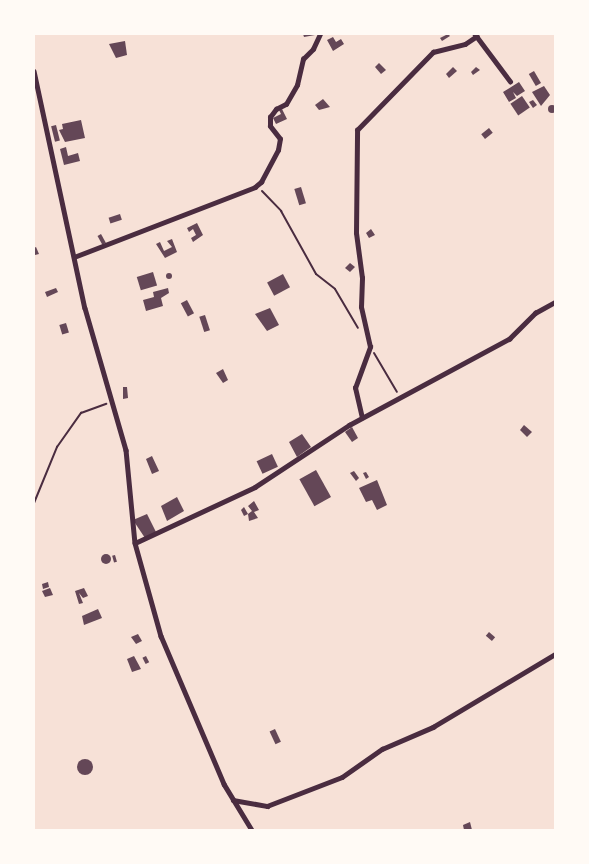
<!DOCTYPE html>
<style>
body{margin:0}
#map{position:relative;width:589px;height:864px;overflow:hidden;background:#f7e1d7;font-family:"Nunito Sans",sans-serif}
div>[style]{position:absolute}
[style*='--x']{left:calc(var(--x)*1px);top:calc(var(--y)*1px);width:calc(var(--w)*1px);rotate:calc(var(--a)*1deg)}
.building>*{inset:0;background:#644757;transform-origin:0 0}
.round{border-radius:50%}
.path>*{height:2px;margin:-1px;padding:0 1px;transform-origin:1px;border-radius:1px;background:#4a2c40}
.minor>*{height:4.5px;margin:-2.25px;padding:0 2.25px;transform-origin:2.25px;border-radius:2.25px;background:#4a2c40}
span{translate:-50% -50%;white-space:nowrap;text-align:center;line-height:1.15;-webkit-text-stroke:4px #fffaf5;paint-order:stroke}
.frame{position:absolute;inset:0;border:35px solid #fffaf5;pointer-events:none}
</style>
<div id="map">
<div class="building">
<i style="clip-path:polygon(303px 34px,315px 34px,315px 35px,304px 37px)"></i>
<i style="clip-path:polygon(448px 34px,450px 36px,442px 41px,440px 38px)"></i>
<i style="clip-path:polygon(333px 37px,336px 42px,341px 39px,344px 44px,333px 51px,327px 40px)"></i>
<i style="clip-path:polygon(125px 41px,127px 55px,116px 58px,109px 44px)"></i>
<i style="clip-path:polygon(379px 63px,386px 70px,381px 74px,375px 67px)"></i>
<i style="clip-path:polygon(453px 67px,457px 71px,449px 78px,446px 74px)"></i>
<i style="clip-path:polygon(476px 67px,480px 70px,473px 75px,471px 72px)"></i>
<i style="left:534px;top:71px;width:14px;height:6px;rotate:60deg"></i>
<i style="clip-path:polygon(519px 82px,525px 91px,517px 96px,513px 92px,516px 98px,509px 102px,503px 92px)"></i>
<i style="clip-path:polygon(544px 86px,550px 95px,541px 106px,532px 92px)"></i>
<i style="left:522px;top:96px;width:14px;height:14px;rotate:56deg"></i>
<i style="clip-path:polygon(323px 99px,330px 107px,319px 110px,315px 105px)"></i>
<i style="clip-path:polygon(533px 100px,537px 105px,533px 108px,529px 102px)"></i>
<i class="round" style="left:548px;top:105px;width:8px;height:8px"></i>
<i style="clip-path:polygon(282px 109px,287px 119px,276px 124px,273px 118px,281px 114px,279px 110px)"></i>
<i style="clip-path:polygon(81px 120px,85px 138px,65px 142px,59px 130px,63px 129px,62px 124px)"></i>
<i style="left:56px;top:125px;width:16px;height:5px;rotate:76deg"></i>
<i style="left:489px;top:128px;width:6px;height:10px;rotate:51deg"></i>
<i style="clip-path:polygon(66px 147px,68px 156px,78px 153px,80px 161px,64px 165px,60px 149px)"></i>
<i style="left:301px;top:187px;width:17px;height:7px;rotate:73deg"></i>
<i style="left:120px;top:214px;width:6px;height:12px;rotate:72deg"></i>
<i style="clip-path:polygon(197px 223px,203px 235px,193px 242px,191px 238px,196px 235px,193px 229px,189px 232px,187px 228px)"></i>
<i style="clip-path:polygon(371px 229px,375px 235px,369px 238px,366px 233px)"></i>
<i style="left:101px;top:234px;width:10px;height:4px;rotate:61deg"></i>
<i style="clip-path:polygon(172px 239px,177px 252px,165px 258px,156px 244px,160px 242px,164px 251px,172px 247px,167px 241px)"></i>
<i style="clip-path:polygon(36px 247px,39px 254px,35px 255px,34px 248px)"></i>
<i style="clip-path:polygon(350px 263px,355px 267px,350px 272px,345px 268px)"></i>
<i style="left:153px;top:272px;width:14px;height:17px;rotate:73deg"></i>
<i class="round" style="left:166px;top:273px;width:6px;height:6px"></i>
<i style="left:283px;top:274px;width:15px;height:18px;rotate:62deg"></i>
<i style="clip-path:polygon(56px 288px,58px 292px,47px 297px,45px 292px)"></i>
<i style="clip-path:polygon(168px 288px,169px 293px,161px 298px,163px 306px,146px 311px,143px 300px,154px 297px,153px 292px)"></i>
<i style="left:187px;top:300px;width:15px;height:7px;rotate:62deg"></i>
<i style="clip-path:polygon(270px 308px,279px 325px,267px 331px,255px 314px)"></i>
<i style="left:205px;top:315px;width:16px;height:6px;rotate:72deg"></i>
<i style="left:66px;top:323px;width:10px;height:7px;rotate:73deg"></i>
<i style="clip-path:polygon(223px 369px,228px 380px,223px 383px,216px 373px)"></i>
<i style="clip-path:polygon(123px 387px,127px 387px,128px 398px,123px 399px)"></i>
<i style="clip-path:polygon(524px 425px,532px 432px,527px 437px,520px 430px)"></i>
<i style="clip-path:polygon(352px 427px,358px 438px,352px 442px,345px 432px)"></i>
<i style="clip-path:polygon(302px 434px,311px 447px,297px 457px,289px 442px)"></i>
<i style="left:272px;top:454px;width:14px;height:17px;rotate:65deg"></i>
<i style="clip-path:polygon(152px 456px,159px 471px,152px 474px,146px 459px)"></i>
<i style="left:316px;top:470px;width:31px;height:19px;rotate:61deg"></i>
<i style="clip-path:polygon(354px 471px,359px 478px,356px 481px,350px 473px)"></i>
<i style="clip-path:polygon(366px 472px,369px 477px,366px 479px,363px 473px)"></i>
<i style="clip-path:polygon(377px 480px,387px 505px,377px 510px,372px 500px,366px 502px,359px 488px)"></i>
<i style="clip-path:polygon(177px 497px,184px 511px,167px 521px,161px 506px)"></i>
<i style="clip-path:polygon(254px 501px,259px 510px,254px 512px,258px 518px,249px 521px,248px 514px,252px 511px,248px 506px)"></i>
<i style="clip-path:polygon(244px 507px,248px 514px,244px 516px,241px 510px)"></i>
<i style="clip-path:polygon(147px 514px,156px 532px,145px 538px,133px 520px)"></i>
<i class="round" style="left:101px;top:554px;width:10px;height:10px"></i>
<i style="left:115px;top:555px;width:7px;height:3px;rotate:74deg"></i>
<i style="clip-path:polygon(48px 582px,49px 587px,43px 589px,42px 584px)"></i>
<i style="clip-path:polygon(50px 588px,53px 595px,45px 597px,42px 591px)"></i>
<i style="clip-path:polygon(84px 588px,88px 596px,83px 598px,79px 593px,83px 603px,79px 604px,75px 591px)"></i>
<i style="clip-path:polygon(98px 609px,102px 618px,84px 625px,82px 616px)"></i>
<i style="left:489px;top:632px;width:8px;height:5px;rotate:40deg"></i>
<i style="clip-path:polygon(138px 634px,142px 641px,136px 644px,131px 637px)"></i>
<i style="clip-path:polygon(134px 656px,141px 669px,132px 672px,127px 659px)"></i>
<i style="left:146px;top:656px;width:7px;height:4px;rotate:63deg"></i>
<i style="left:275px;top:729px;width:14px;height:6px;rotate:65deg"></i>
<i class="round" style="left:77px;top:759px;width:16px;height:16px"></i>
<i style="clip-path:polygon(470px 822px,472px 830px,464px 830px,463px 825px)"></i>
</div>
<div class="path">
<i style="--x:262;--y:191;--w:28;--a:46"></i>
<i style="--x:281;--y:211;--w:72;--a:60.9"></i>
<i style="--x:316;--y:274;--w:24;--a:38"></i>
<i style="--x:335;--y:289;--w:45;--a:59.5"></i>
<i style="--x:374;--y:353;--w:45;--a:59.5"></i>
<i style="--x:34;--y:503;--w:61;--a:-67.7"></i>
<i style="--x:57;--y:447;--w:42;--a:-54.8"></i>
<i style="--x:81;--y:413;--w:27;--a:-20"></i>
</div>
<div class="minor">
<i style="--x:475;--y:34;--w:59;--a:53.3"></i>
<i style="--x:34;--y:71;--w:242;--a:77.9"></i>
<i style="--x:85;--y:308;--w:148;--a:73.9"></i>
<i style="--x:126;--y:450;--w:93;--a:84.5"></i>
<i style="--x:135;--y:543;--w:97;--a:74.4"></i>
<i style="--x:161;--y:636;--w:161;--a:66.9"></i>
<i style="--x:224;--y:784;--w:54;--a:58.7"></i>
<i style="--x:74;--y:257;--w:194;--a:-21.1"></i>
<i style="--x:255;--y:187;--w:8;--a:-40"></i>
<i style="--x:261;--y:182;--w:36;--a:-62"></i>
<i style="--x:278;--y:150;--w:11;--a:-80"></i>
<i style="--x:280;--y:139;--w:16;--a:-128"></i>
<i style="--x:270;--y:126;--w:9;--a:-90"></i>
<i style="--x:270;--y:117;--w:10;--a:-53"></i>
<i style="--x:276;--y:109;--w:11;--a:-27"></i>
<i style="--x:286;--y:104;--w:22;--a:-60"></i>
<i style="--x:297;--y:85;--w:27;--a:-77"></i>
<i style="--x:303;--y:59;--w:14;--a:-45"></i>
<i style="--x:313;--y:49;--w:17;--a:-65"></i>
<i style="--x:362;--y:418;--w:31;--a:-103"></i>
<i style="--x:355;--y:388;--w:44;--a:-69.9"></i>
<i style="--x:370;--y:347;--w:41;--a:-102.7"></i>
<i style="--x:361;--y:307;--w:29;--a:-88"></i>
<i style="--x:362;--y:278;--w:45;--a:-97.6"></i>
<i style="--x:356;--y:233;--w:103;--a:-89.4"></i>
<i style="--x:357;--y:130;--w:109;--a:-45.7"></i>
<i style="--x:433;--y:52;--w:33;--a:-14"></i>
<i style="--x:465;--y:44;--w:14;--a:-34"></i>
<i style="--x:135;--y:543;--w:132;--a:-25"></i>
<i style="--x:255;--y:487;--w:113;--a:-33.4"></i>
<i style="--x:349;--y:425;--w:182;--a:-28.3"></i>
<i style="--x:509;--y:339;--w:37;--a:-45"></i>
<i style="--x:535;--y:313;--w:23;--a:-29"></i>
<i style="--x:233;--y:800;--w:35;--a:10"></i>
<i style="--x:267;--y:806;--w:80;--a:-21.1"></i>
<i style="--x:342;--y:777;--w:49;--a:-35"></i>
<i style="--x:382;--y:749;--w:56;--a:-23.3"></i>
<i style="--x:433;--y:727;--w:142;--a:-30.9"></i>
</div>
<div class="frame"></div>
</div>
